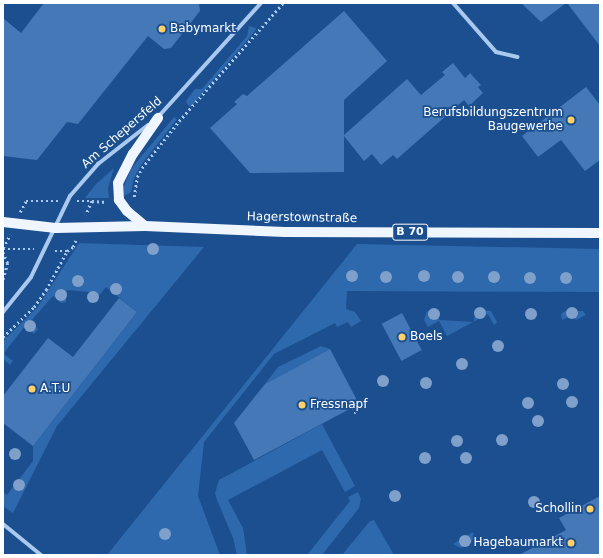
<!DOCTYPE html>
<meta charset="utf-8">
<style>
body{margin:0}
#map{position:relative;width:603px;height:558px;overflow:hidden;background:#1b4f8f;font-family:"DejaVu Sans",sans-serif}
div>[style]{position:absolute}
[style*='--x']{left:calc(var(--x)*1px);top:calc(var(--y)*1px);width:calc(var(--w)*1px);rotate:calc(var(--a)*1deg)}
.green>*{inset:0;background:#2e69ad}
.building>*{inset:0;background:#4478b7;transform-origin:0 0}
.path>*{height:2.5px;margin-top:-1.25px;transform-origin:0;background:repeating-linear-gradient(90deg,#a9c9ee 0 2px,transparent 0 5px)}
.street>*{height:4px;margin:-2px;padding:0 2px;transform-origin:2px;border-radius:2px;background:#a9c9ee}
.primary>*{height:10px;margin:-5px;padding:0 5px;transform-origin:5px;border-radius:5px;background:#f0f6ff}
.trees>*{width:12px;height:12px;margin:-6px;border-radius:50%;background:#7ea0ca}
.dots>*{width:11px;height:11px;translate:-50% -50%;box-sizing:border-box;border:2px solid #1b4f8f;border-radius:50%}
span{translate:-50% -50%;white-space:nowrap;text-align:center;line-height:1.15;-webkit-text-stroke:3.5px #1b4f8f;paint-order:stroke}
.shield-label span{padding:1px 3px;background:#1b4f8f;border:1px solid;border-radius:3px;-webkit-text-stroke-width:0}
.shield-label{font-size:11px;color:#fff;font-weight:700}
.poi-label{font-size:12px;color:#fff}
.left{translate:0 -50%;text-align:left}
.right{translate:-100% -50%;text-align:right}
.street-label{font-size:12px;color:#fff}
.frame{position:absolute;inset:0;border:4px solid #fff;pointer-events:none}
</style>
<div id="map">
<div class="green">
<i style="clip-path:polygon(249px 26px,256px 28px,255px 31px,191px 107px,187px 104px,186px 101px,195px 89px,202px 89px,247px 36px)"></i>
<i style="clip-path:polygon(174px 117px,177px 119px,141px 165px,134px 178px,131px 192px,124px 196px,124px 186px,131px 169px)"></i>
<i style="clip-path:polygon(114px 168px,108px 188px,109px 198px,85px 198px,95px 185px)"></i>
<i style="clip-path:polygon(79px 243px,204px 247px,57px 426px,13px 513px,3px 506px,3px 492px,7px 495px,33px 461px,33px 446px,137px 312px,106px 287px,94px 302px,89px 303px,90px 292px,67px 290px,66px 302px,61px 303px,53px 296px,30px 322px,38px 329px,34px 334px,25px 326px,7px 349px,4px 354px,13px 361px,10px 365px,3px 359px,3px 341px,37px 308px)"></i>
<i style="clip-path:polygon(357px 244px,600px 249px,600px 292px,347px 291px,346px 309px,355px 312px,361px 321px,351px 327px,348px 322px,337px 327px,335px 323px,274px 354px,204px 442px,198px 496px,220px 555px,107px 555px)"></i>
<i style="clip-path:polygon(439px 310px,439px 320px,474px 322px,475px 310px,491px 311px,497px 322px,494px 325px,488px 314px,447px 336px,439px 321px,428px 327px,424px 320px,427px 311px)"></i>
<i style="clip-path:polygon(565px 311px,583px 311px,586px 315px,576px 320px,573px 315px,562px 320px,561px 314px)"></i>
<i style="clip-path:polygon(321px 346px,330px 349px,265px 384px,278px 367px)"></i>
<i style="clip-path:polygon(322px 424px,355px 486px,345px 492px,322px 450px,228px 500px,243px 528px,247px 555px,237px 555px,233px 538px,217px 500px,215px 493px,219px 480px)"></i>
<i style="clip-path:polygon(358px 492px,361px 499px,359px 508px,322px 555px,307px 555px,350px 501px,348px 497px)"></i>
<i style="clip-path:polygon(374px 520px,394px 555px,342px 555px,370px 521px)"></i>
<i style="clip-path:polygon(473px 532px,474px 536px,471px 543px,461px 548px,453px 544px)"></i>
</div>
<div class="building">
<i style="clip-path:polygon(44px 3px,199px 3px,200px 11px,171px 48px,164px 49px,148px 36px,78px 124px,67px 122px,37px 160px,3px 156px,3px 18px,21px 33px)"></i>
<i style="clip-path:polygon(521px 3px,566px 3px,541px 22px)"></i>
<i style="clip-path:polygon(567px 3px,600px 3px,600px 46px)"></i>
<i style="clip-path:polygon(344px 11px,387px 61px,344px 100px,344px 135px,407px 79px,421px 95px,445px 75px,442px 72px,453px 63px,465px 78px,470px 73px,481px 85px,478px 87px,483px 93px,469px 106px,464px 100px,397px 159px,393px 155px,381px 165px,372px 154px,364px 161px,344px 136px,344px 172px,250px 173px,210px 128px,237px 104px,234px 102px,243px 94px,247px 96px)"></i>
<i style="clip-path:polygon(586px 87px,600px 105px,600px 160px,585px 171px,561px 140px,538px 157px,522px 136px)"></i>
<i style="clip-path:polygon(119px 298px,137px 312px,33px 446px,3px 423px,3px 396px,48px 338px,73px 357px)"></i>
<i style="left:402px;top:313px;width:42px;height:23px;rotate:62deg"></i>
<i style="clip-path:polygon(330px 349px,359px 404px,254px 460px,234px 423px,265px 384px)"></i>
<i style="clip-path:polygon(600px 496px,600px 555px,519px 555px,566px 530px,559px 518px)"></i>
</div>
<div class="path">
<i style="--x:134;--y:197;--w:20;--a:-81"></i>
<i style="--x:137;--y:177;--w:10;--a:-61"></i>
<i style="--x:142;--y:168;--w:60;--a:-51.8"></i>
<i style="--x:179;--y:121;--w:157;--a:-48.6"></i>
<i style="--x:77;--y:201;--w:15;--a:0"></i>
<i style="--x:92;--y:201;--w:15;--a:113"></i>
<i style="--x:92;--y:201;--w:15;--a:4"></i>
<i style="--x:20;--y:212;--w:13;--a:-61"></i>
<i style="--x:26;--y:201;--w:32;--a:0"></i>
<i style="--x:3;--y:248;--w:15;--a:-62"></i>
<i style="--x:3;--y:249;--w:31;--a:0"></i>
<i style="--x:55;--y:251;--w:12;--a:0"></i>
<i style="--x:67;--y:251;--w:7;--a:-34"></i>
<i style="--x:73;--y:247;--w:8;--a:-67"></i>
<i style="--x:3;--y:252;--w:12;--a:66"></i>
<i style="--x:8;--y:263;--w:18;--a:106"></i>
<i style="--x:3;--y:337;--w:43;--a:-44.1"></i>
<i style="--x:34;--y:307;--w:21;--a:-55"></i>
<i style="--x:46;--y:290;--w:44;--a:-61.7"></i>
<i style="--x:353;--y:407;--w:7;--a:63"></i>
</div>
<div class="street">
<i style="--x:453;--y:3;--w:65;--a:48.7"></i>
<i style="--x:496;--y:52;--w:22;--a:13"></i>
<i style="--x:158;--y:117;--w:154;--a:-47.9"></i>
<i style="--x:3;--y:312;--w:45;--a:-51.3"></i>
<i style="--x:31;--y:277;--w:90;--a:-64.3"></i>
<i style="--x:70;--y:196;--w:43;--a:-48.8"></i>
<i style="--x:98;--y:164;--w:63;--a:-38"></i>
<i style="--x:3;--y:524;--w:49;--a:39.2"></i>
</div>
<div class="primary">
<i style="--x:3;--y:222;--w:53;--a:6.5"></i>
<i style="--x:56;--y:228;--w:89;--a:-1.3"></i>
<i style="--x:145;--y:226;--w:140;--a:2.5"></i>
<i style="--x:285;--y:232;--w:315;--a:0.2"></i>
<i style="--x:145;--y:226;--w:23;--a:-140"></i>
<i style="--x:127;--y:211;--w:14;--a:-126"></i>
<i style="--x:119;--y:200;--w:17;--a:-93"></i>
<i style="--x:118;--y:183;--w:33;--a:-63"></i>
<i style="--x:133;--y:154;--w:44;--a:-55.2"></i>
</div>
<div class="trees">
<i style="left:153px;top:249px"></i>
<i style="left:352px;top:276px"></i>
<i style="left:424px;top:276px"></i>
<i style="left:386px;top:277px"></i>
<i style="left:458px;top:277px"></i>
<i style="left:494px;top:277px"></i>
<i style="left:530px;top:278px"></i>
<i style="left:566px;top:278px"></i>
<i style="left:78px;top:281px"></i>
<i style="left:116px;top:289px"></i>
<i style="left:61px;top:295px"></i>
<i style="left:93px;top:297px"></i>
<i style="left:480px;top:313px"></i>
<i style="left:572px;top:313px"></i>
<i style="left:434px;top:314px"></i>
<i style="left:531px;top:314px"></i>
<i style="left:30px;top:326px"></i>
<i style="left:498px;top:346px"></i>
<i style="left:462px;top:364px"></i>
<i style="left:383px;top:381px"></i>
<i style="left:426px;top:383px"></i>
<i style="left:563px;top:384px"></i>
<i style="left:572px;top:402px"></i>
<i style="left:528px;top:403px"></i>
<i style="left:538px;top:421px"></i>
<i style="left:502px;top:440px"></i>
<i style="left:457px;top:441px"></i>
<i style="left:15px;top:454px"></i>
<i style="left:425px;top:458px"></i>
<i style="left:466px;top:458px"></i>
<i style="left:19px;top:485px"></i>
<i style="left:395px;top:496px"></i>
<i style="left:534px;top:502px"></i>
<i style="left:165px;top:534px"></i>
<i style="left:465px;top:541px"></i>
</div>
<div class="dots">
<i style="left:162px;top:29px;background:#ffd166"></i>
<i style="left:571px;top:120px;background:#ffd166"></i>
<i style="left:402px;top:337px;background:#ffd166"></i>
<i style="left:32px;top:389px;background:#ffd166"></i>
<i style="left:302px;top:405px;background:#ffd166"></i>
<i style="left:590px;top:509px;background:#ffd166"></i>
<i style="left:571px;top:543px;background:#ffd166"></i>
</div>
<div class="shield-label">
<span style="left:410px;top:232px">B 70</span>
</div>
<div class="poi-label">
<span class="left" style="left:170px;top:29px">Babymarkt</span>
<span class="right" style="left:563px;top:120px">Berufsbildungszentrum<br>Baugewerbe</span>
<span class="left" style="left:410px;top:337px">Boels</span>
<span class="left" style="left:40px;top:389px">A.T.U</span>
<span class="left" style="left:310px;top:405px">Fressnapf</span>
<span class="right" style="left:582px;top:509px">Schollin</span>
<span class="right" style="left:563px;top:543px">Hagebaumarkt</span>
</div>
<div class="street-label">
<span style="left:122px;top:133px;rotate:-41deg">Am Schepersfeld</span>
<span style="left:302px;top:218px;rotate:1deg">Hagerstownstraße</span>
</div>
<div class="frame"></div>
</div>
